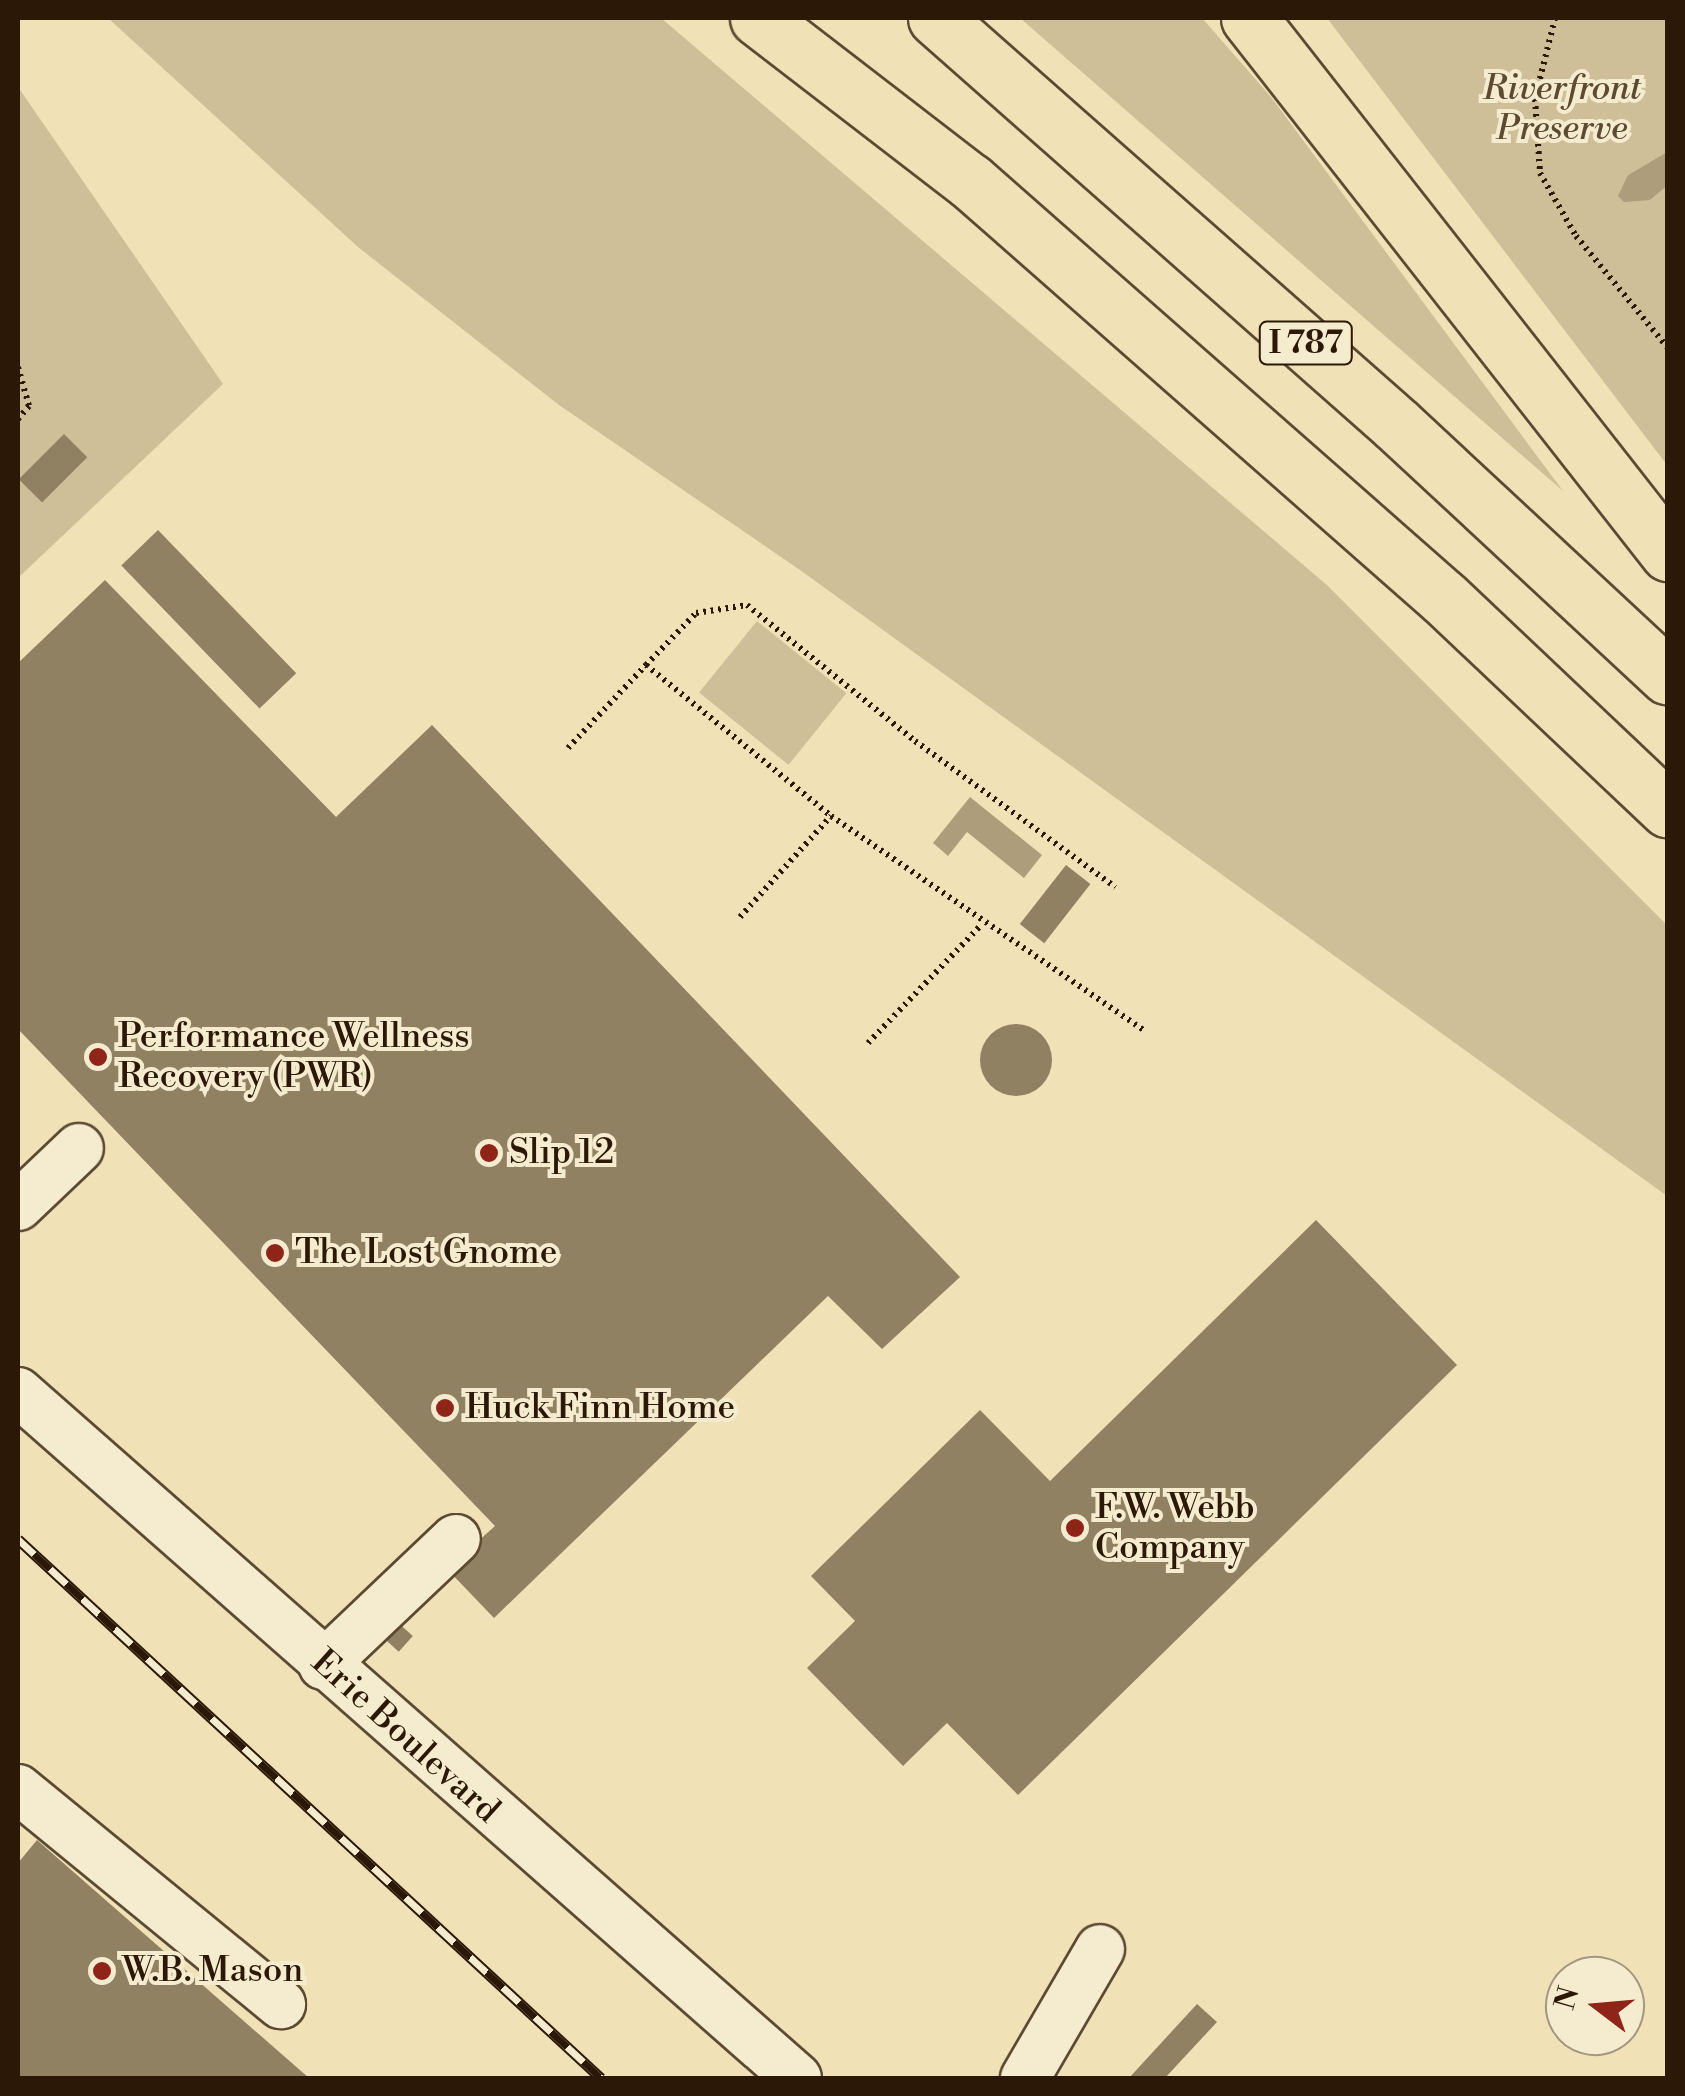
<!DOCTYPE html>
<style>
body{margin:0}
#map{position:relative;width:1685px;height:2096px;overflow:hidden;background:#f0e1b7;font-family:"Libre Bodoni",serif}
div>[style]{position:absolute}
[style*='--x']{left:calc(var(--x)*1px);top:calc(var(--y)*1px);width:calc(var(--w)*1px);rotate:calc(var(--a)*1deg)}
.green>*{inset:0;background:#cfbf99;transform-origin:0 0}
.water>*{inset:0;background:#ad9d7b}
.building>*{inset:0;background:#918163;transform-origin:0 0}
.round{border-radius:50%}
.path>*{height:6px;margin-top:-3px;transform-origin:0;background:repeating-linear-gradient(90deg,#2b1807 0 2.5px,transparent 0 7.5px)}
.roads{filter:drop-shadow(2px 0 #5c4a33) drop-shadow(-2px 0 #5c4a33) drop-shadow(0 2px #5c4a33) drop-shadow(0 -2px #5c4a33)}
.minor>*{height:48px;margin:-24px;padding:0 24px;transform-origin:24px;border-radius:24px;background:#f5ecd0}
.highway>*{height:55px;margin:-27.5px;padding:0 27.5px;transform-origin:27.5px;border-radius:27.5px;background:#f0e1b7}
.rail>*{height:11px;margin-top:-5.5px;transform-origin:0;background:repeating-linear-gradient(90deg,#f5ecd0 0 22px,#2b1807 0 44px);box-sizing:border-box;border-block:2px solid #2b1807}
.dots>*{width:28px;height:28px;translate:-50% -50%;box-sizing:border-box;border:5px solid #f5ecd0;border-radius:50%}
span{translate:-50% -50%;white-space:nowrap;text-align:center;line-height:1.15;-webkit-text-stroke:8px #f5ecd0;paint-order:stroke}
.shield-label span{padding:2px 8px;background:#f5ecd0;border:2px solid;border-radius:8px;-webkit-text-stroke-width:0}
.shield-label{font-size:32px;color:#2b1807;font-weight:700}
.park-label{font-size:35px;color:#5c4a33;font-style:italic}
.poi-label{font-size:35px;color:#2b1807}
.left{translate:0 -50%;text-align:left}
.street-label{font-size:35px;color:#2b1807}
.frame{position:absolute;inset:0;border:20px solid #2b1807;pointer-events:none}
.north{position:absolute;left:1545px;top:1956px;width:100px;height:100px;box-sizing:border-box;background:#f5ecd0;border:2px solid #a49780;border-radius:50%;rotate:286deg;font-size:28px;font-weight:700;line-height:40px;text-align:center;color:#2b1807}
.north::after{content:'';display:block;margin:auto;width:35px;height:45px;background:#8f2418;clip-path:polygon(50% 0,100% 100%,50% 72%,0 100%)}
</style>
<div id="map">
<div class="green">
<i style="clip-path:polygon(108px 18px,661px 18px,1328px 586px,1667px 925px,1667px 1196px,800px 570px,559px 405px,358px 247px)"></i>
<i style="clip-path:polygon(1020px 18px,1202px 18px,1271px 97px,1563px 491px)"></i>
<i style="clip-path:polygon(1327px 18px,1667px 18px,1667px 152px,1628px 175px,1650px 200px,1667px 186px,1667px 465px)"></i>
<i style="clip-path:polygon(18px 87px,223px 384px,18px 578px)"></i>
<i style="left:757px;top:621px;width:115px;height:92px;rotate:39deg"></i>
</div>
<div class="water">
<i style="clip-path:polygon(1667px 152px,1667px 186px,1650px 200px,1624px 202px,1618px 196px,1628px 175px)"></i>
<i style="clip-path:polygon(970px 797px,1042px 855px,1024px 878px,967px 832px,948px 856px,933px 843px)"></i>
</div>
<div class="building">
<i style="left:64px;top:434px;width:33px;height:64px;rotate:45deg"></i>
<i style="left:158px;top:530px;width:199px;height:51px;rotate:46deg"></i>
<i style="clip-path:polygon(105px 580px,336px 817px,432px 725px,960px 1277px,882px 1349px,828px 1296px,494px 1618px,447px 1569px,495px 1526px,18px 1029px,18px 663px)"></i>
<i style="left:1066px;top:865px;width:31px;height:75px;rotate:38deg"></i>
<i class="round" style="left:980px;top:1024px;width:72px;height:72px"></i>
<i style="clip-path:polygon(1316px 1220px,1457px 1365px,1018px 1795px,947px 1723px,903px 1766px,807px 1668px,855px 1621px,811px 1576px,980px 1410px,1050px 1481px)"></i>
<i style="left:395px;top:1620px;width:24px;height:21px;rotate:42deg"></i>
<i style="clip-path:polygon(37px 1840px,309px 2078px,18px 2078px,18px 1863px)"></i>
<i style="clip-path:polygon(1197px 2004px,1217px 2022px,1165px 2078px,1129px 2078px)"></i>
</div>
<div class="path">
<i style="--x:1555;--y:18;--w:83;--a:103.9"></i>
<i style="--x:1535;--y:99;--w:74;--a:86.1"></i>
<i style="--x:1540;--y:173;--w:73;--a:60.3"></i>
<i style="--x:1576;--y:236;--w:145;--a:50.6"></i>
<i style="--x:18;--y:367;--w:41;--a:74.2"></i>
<i style="--x:29;--y:406;--w:17;--a:130"></i>
<i style="--x:646;--y:665;--w:72;--a:-46.1"></i>
<i style="--x:696;--y:613;--w:52;--a:-8.9"></i>
<i style="--x:747;--y:605;--w:216;--a:39"></i>
<i style="--x:915;--y:741;--w:248;--a:36.1"></i>
<i style="--x:568;--y:748;--w:114;--a:-46.8"></i>
<i style="--x:646;--y:665;--w:239;--a:39.2"></i>
<i style="--x:831;--y:816;--w:379;--a:34.4"></i>
<i style="--x:740;--y:917;--w:136;--a:-48"></i>
<i style="--x:868;--y:1043;--w:163;--a:-46.2"></i>
</div>
<div class="roads">
<div class="minor">
<i style="--x:18;--y:1206;--w:84;--a:-43.6"></i>
<i style="--x:18;--y:1392;--w:1038;--a:41.37"></i>
<i style="--x:323;--y:1665;--w:183;--a:-43.5"></i>
<i style="--x:18;--y:1789;--w:340;--a:39.3"></i>
<i style="--x:1025;--y:2078;--w:149;--a:-59.8"></i>
</div>
<div class="highway">
<i style="--x:758;--y:18;--w:267;--a:37.6"></i>
<i style="--x:970;--y:181;--w:631;--a:41.34"></i>
<i style="--x:1444;--y:598;--w:308;--a:43.4"></i>
<i style="--x:936;--y:18;--w:614;--a:41.43"></i>
<i style="--x:1396;--y:424;--w:371;--a:42.9"></i>
<i style="--x:1249;--y:18;--w:680;--a:51.93"></i>
</div>
</div>
<div class="rail">
<i style="--x:18;--y:1539;--w:794;--a:42.75"></i>
</div>
<div class="dots">
<i style="left:98px;top:1057px;background:#8f2418"></i>
<i style="left:489px;top:1153px;background:#8f2418"></i>
<i style="left:275px;top:1253px;background:#8f2418"></i>
<i style="left:445px;top:1408px;background:#8f2418"></i>
<i style="left:1075px;top:1528px;background:#8f2418"></i>
<i style="left:102px;top:1971px;background:#8f2418"></i>
</div>
<div class="shield-label">
<span style="left:1306px;top:343px">I 787</span>
</div>
<div class="park-label">
<span style="left:1562px;top:109px">Riverfront<br>Preserve</span>
</div>
<div class="poi-label">
<span class="left" style="left:118px;top:1057px">Performance Wellness<br>Recovery (PWR)</span>
<span class="left" style="left:509px;top:1153px">Slip 12</span>
<span class="left" style="left:295px;top:1253px">The Lost Gnome</span>
<span class="left" style="left:465px;top:1408px">Huck Finn Home</span>
<span class="left" style="left:1095px;top:1528px">F.W. Webb<br>Company</span>
<span class="left" style="left:122px;top:1971px">W.B. Mason</span>
</div>
<div class="street-label">
<span style="left:405px;top:1737px;rotate:42deg">Erie Boulevard</span>
</div>
<div class="frame"></div>
<div class="north">N</div>
</div>
